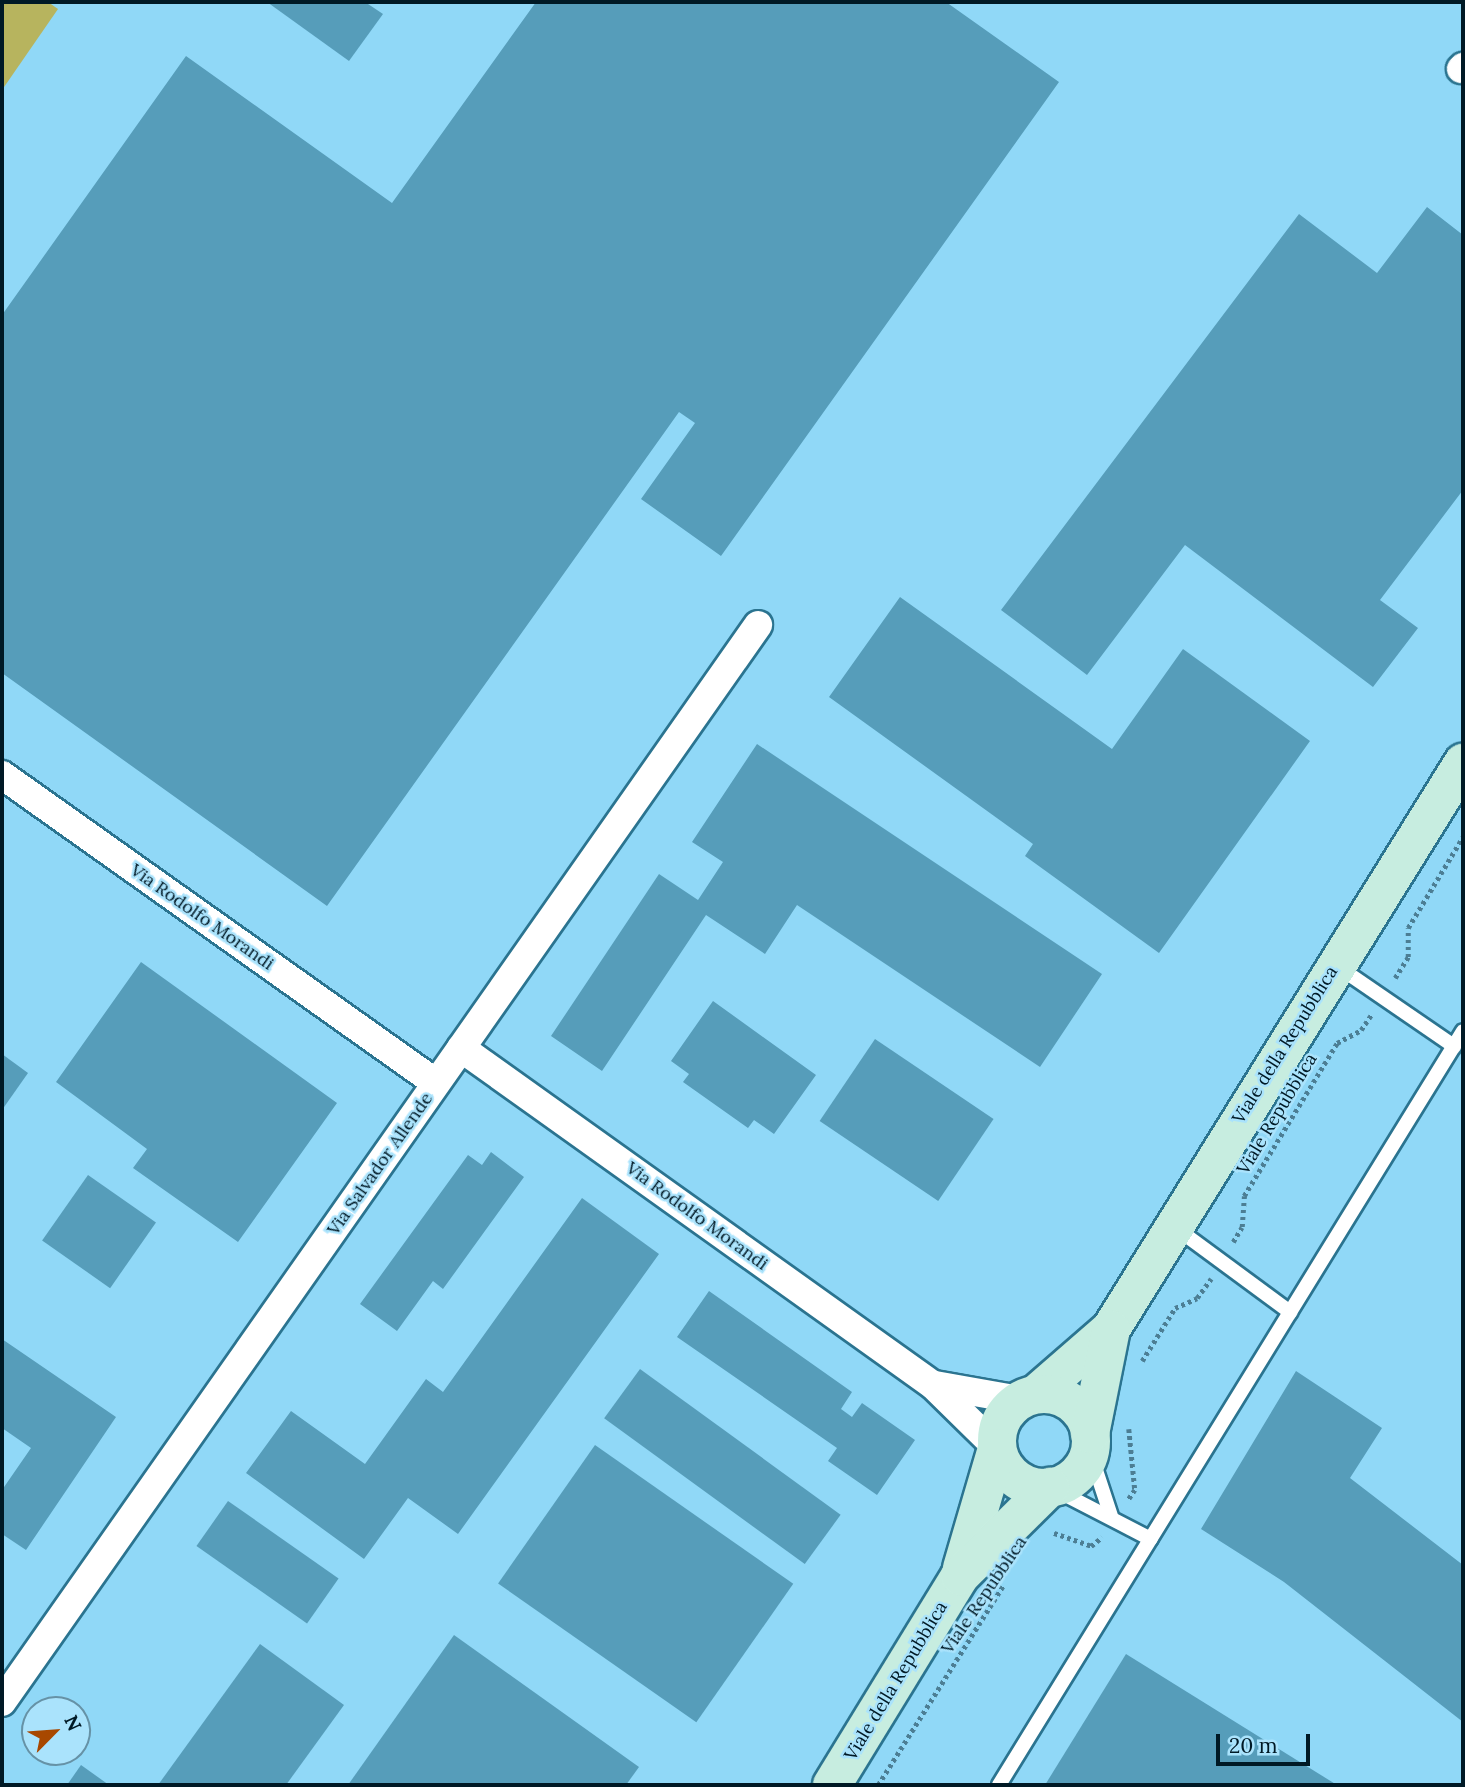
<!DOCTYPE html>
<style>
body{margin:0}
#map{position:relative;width:1465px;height:1787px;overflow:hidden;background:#90d8f7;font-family:Lora,serif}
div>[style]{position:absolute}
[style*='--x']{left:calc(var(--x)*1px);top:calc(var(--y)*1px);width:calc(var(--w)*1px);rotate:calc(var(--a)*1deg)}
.green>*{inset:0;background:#b7b45e}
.building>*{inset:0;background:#569dba;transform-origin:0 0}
.path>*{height:4.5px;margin-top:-2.25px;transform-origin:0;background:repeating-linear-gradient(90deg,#4c7e94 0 3.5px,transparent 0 7px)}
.roads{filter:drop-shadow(2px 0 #2b7490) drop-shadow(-2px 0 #2b7490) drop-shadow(0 2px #2b7490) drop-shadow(0 -2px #2b7490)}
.lane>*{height:14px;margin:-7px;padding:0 7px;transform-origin:7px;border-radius:7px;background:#fff}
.street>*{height:28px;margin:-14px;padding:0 14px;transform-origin:14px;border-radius:14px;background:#fff}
.secondary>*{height:38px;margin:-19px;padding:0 19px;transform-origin:19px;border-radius:19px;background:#c7ede0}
.secondary>.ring{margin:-19px;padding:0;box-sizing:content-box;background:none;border:38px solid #c7ede0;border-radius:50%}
span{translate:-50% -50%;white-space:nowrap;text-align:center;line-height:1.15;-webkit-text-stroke:5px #aae3fc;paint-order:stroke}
.street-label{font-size:18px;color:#001925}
.frame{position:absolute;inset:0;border:4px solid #001925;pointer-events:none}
.north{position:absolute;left:21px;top:1696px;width:70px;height:70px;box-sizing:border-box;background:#aae3fc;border:2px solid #6692a6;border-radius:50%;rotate:65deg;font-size:19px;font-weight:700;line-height:28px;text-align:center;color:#001925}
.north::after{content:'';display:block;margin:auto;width:24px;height:32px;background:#a84800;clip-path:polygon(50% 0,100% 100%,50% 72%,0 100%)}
.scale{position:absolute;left:1216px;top:1734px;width:94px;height:32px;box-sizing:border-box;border:4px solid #001925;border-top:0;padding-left:9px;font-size:21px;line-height:24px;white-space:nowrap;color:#001925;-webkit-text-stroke:5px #aae3fc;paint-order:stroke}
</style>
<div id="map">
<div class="green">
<i style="clip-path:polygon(2px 2px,48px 2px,58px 9px,2px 90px)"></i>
</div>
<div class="building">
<i style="clip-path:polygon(267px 2px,365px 2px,383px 14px,349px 61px)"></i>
<i style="clip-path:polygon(536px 2px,946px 2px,1059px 82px,721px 556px,641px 499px,695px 423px,679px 412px,327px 906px,2px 673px,2px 315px,186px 56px,392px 203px)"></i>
<i style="clip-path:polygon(1427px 207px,1463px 235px,1463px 490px,1380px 600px,1418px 628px,1373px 687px,1185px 545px,1087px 675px,1001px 610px,1299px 214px,1377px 273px)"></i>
<i style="clip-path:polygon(900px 597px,1112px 749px,1183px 649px,1310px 741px,1159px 953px,1025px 856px,1033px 844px,829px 697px)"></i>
<i style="clip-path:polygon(757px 744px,1102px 974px,1040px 1067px,797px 905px,765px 954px,706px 915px,602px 1071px,551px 1036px,659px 874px,698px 900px,723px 862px,692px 842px)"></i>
<i style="clip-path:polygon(141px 962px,337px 1103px,238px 1242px,133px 1168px,147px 1149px,56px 1082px)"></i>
<i style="clip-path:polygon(713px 1001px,816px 1075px,774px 1134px,754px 1120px,748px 1128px,683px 1082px,689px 1074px,671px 1061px)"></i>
<i style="left:875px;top:1039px;width:143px;height:99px;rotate:34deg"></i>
<i style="clip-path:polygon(2px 1054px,28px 1073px,2px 1110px)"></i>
<i style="clip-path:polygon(491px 1152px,524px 1177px,443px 1289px,433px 1281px,397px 1331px,360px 1304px,468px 1155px,482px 1165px)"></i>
<i style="left:88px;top:1175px;width:83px;height:80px;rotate:35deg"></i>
<i style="clip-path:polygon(582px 1198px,659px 1254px,458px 1534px,408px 1498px,364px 1559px,246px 1473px,291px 1411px,365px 1464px,426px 1379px,443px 1392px)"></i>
<i style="clip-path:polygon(709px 1291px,852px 1392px,841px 1409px,852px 1417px,862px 1403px,915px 1440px,877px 1495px,828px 1461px,837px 1448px,677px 1337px)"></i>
<i style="clip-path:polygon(2px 1339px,116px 1417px,26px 1550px,2px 1534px,2px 1490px,31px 1448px,2px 1428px)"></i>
<i style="left:640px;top:1369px;width:248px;height:61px;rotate:36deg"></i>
<i style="clip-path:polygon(1296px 1371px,1382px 1428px,1350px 1478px,1463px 1565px,1463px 1722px,1284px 1582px,1201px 1529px)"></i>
<i style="left:595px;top:1445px;width:242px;height:169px;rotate:35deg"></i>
<i style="left:228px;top:1501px;width:135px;height:55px;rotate:35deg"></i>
<i style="clip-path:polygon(454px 1635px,639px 1767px,626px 1785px,348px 1785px)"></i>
<i style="clip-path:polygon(260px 1644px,344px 1705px,286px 1785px,158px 1785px)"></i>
<i style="clip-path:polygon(1126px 1654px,1337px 1785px,1045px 1785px)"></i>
<i style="clip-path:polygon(81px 1765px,109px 1785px,67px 1785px)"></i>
</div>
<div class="path">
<i style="--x:1395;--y:978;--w:25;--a:-58"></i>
<i style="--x:1408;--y:957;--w:29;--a:-90"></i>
<i style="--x:1408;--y:928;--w:106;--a:-58.9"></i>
<i style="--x:1233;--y:1242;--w:17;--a:-59"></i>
<i style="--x:1242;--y:1227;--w:31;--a:-86"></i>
<i style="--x:1244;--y:1196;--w:179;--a:-58.7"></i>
<i style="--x:1337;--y:1043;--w:27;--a:-28"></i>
<i style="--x:1361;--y:1030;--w:18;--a:-56"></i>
<i style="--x:1142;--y:1361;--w:62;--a:-58.1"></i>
<i style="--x:1175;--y:1308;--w:24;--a:-24"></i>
<i style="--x:1197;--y:1298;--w:24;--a:-54"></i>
<i style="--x:1129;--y:1429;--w:61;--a:84.4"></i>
<i style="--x:1135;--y:1490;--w:11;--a:124"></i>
<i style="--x:1054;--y:1533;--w:39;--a:19"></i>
<i style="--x:1091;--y:1546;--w:14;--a:-39"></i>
<i style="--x:878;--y:1785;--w:237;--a:-57.9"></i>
</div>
<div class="roads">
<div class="lane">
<i style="--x:1337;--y:966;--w:142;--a:34.4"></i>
<i style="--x:1176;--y:1228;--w:142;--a:36.4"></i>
<i style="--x:1090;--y:1452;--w:67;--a:71.8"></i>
<i style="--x:1052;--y:1488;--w:111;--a:27.3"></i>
<i style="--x:999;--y:1785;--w:885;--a:-58.39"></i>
</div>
<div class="street">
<i style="--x:1461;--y:69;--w:3;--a:-45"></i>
<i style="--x:2;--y:775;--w:532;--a:35.36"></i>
<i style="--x:461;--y:1048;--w:580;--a:35.53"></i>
<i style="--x:933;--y:1385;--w:90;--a:44.5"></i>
<i style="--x:935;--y:1385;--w:86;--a:10"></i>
<i style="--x:2;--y:1702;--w:1316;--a:-54.93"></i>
</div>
<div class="secondary">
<i style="--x:1036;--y:1394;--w:99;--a:-40.9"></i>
<i style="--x:1111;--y:1329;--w:667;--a:-58.12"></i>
<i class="ring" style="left:997px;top:1394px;width:56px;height:56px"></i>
<i style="--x:1090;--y:1434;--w:107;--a:-78.7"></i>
<i style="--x:962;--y:1568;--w:125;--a:-73.7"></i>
<i style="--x:832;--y:1785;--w:245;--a:-58.5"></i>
<i style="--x:960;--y:1576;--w:127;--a:-44.7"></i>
</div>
</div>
<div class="street-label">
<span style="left:202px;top:917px;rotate:35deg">Via Rodolfo Morandi</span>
<span style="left:1285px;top:1045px;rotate:-58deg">Viale della Repubblica</span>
<span style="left:1277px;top:1114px;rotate:-59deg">Viale Repubblica</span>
<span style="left:380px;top:1164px;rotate:-55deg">Via Salvador Allende</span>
<span style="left:697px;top:1216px;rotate:36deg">Via Rodolfo Morandi</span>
<span style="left:984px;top:1595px;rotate:-56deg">Viale Repubblica</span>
<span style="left:896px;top:1681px;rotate:-59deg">Viale della Repubblica</span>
</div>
<div class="frame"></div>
<div class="north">N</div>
<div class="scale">20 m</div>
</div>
